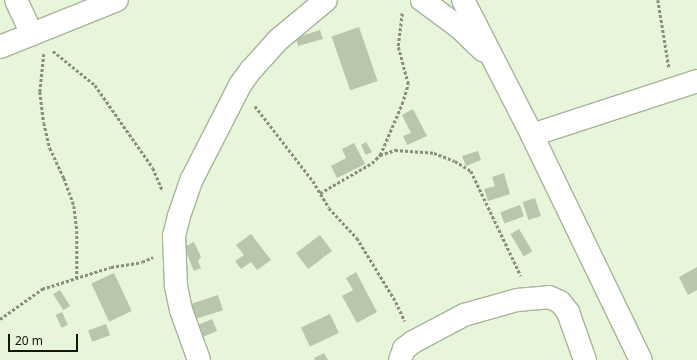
<!DOCTYPE html>
<style>
body{margin:0}
#map{position:relative;width:697px;height:360px;overflow:hidden;background:#e7f5da;font-family:"Noto Sans",sans-serif}
div>[style]{position:absolute}
[style*='--x']{left:calc(var(--x)*1px);top:calc(var(--y)*1px);width:calc(var(--w)*1px);rotate:calc(var(--a)*1deg)}
.building>*{inset:0;background:#b8c6ac;transform-origin:0 0}
.path>*{height:2.5px;margin-top:-1.25px;transform-origin:0;background:repeating-linear-gradient(90deg,#87907d 0 3px,transparent 0 5px)}
.roads{filter:drop-shadow(1px 0 #a7b49b) drop-shadow(-1px 0 #a7b49b) drop-shadow(0 1px #a7b49b) drop-shadow(0 -1px #a7b49b)}
.minor>*{height:22px;margin:-11px;padding:0 11px;transform-origin:11px;border-radius:11px;background:#fff}
span{translate:-50% -50%;white-space:nowrap;text-align:center;line-height:1.15;-webkit-text-stroke:4px #e7f5da;paint-order:stroke}
.scale{position:absolute;left:8px;top:334px;width:70px;height:18px;box-sizing:border-box;border:2px solid #13170e;border-top:0;padding-left:5px;font-size:12px;line-height:14px;white-space:nowrap;color:#13170e;-webkit-text-stroke:3px #e7f5da;paint-order:stroke}
</style>
<div id="map">
<div class="building">
<i style="left:359px;top:27px;width:57px;height:29px;rotate:71deg"></i>
<i style="clip-path:polygon(320px 30px,323px 39px,298px 46px,296px 38px)"></i>
<i style="clip-path:polygon(413px 109px,427px 136px,407px 145px,403px 136px,411px 133px,402px 115px)"></i>
<i style="clip-path:polygon(366px 142px,372px 152px,366px 155px,361px 145px)"></i>
<i style="clip-path:polygon(354px 143px,365px 164px,337px 178px,331px 166px,346px 158px,342px 149px)"></i>
<i style="clip-path:polygon(478px 151px,481px 160px,466px 166px,462px 156px)"></i>
<i style="clip-path:polygon(504px 173px,510px 194px,488px 201px,484px 189px,495px 186px,492px 177px)"></i>
<i style="left:535px;top:198px;width:19px;height:13px;rotate:72deg"></i>
<i style="left:520px;top:205px;width:12px;height:21px;rotate:70deg"></i>
<i style="left:519px;top:229px;width:26px;height:10px;rotate:59deg"></i>
<i style="clip-path:polygon(251px 234px,271px 260px,257px 270px,251px 262px,241px 269px,235px 261px,244px 255px,236px 245px)"></i>
<i style="left:320px;top:235px;width:20px;height:30px;rotate:53deg"></i>
<i style="clip-path:polygon(194px 242px,201px 257px,198px 261px,201px 268px,194px 271px,184px 247px)"></i>
<i style="clip-path:polygon(697px 267px,697px 290px,688px 295px,679px 277px)"></i>
<i style="clip-path:polygon(356px 272px,377px 312px,357px 323px,342px 296px,353px 290px,346px 278px)"></i>
<i style="left:114px;top:273px;width:42px;height:25px;rotate:65deg"></i>
<i style="left:60px;top:290px;width:19px;height:8px;rotate:58deg"></i>
<i style="left:218px;top:295px;width:16px;height:28px;rotate:72deg"></i>
<i style="left:62px;top:312px;width:14px;height:7px;rotate:65deg"></i>
<i style="left:330px;top:314px;width:21px;height:32px;rotate:65deg"></i>
<i style="left:212px;top:319px;width:13px;height:20px;rotate:67deg"></i>
<i style="left:106px;top:324px;width:12px;height:19px;rotate:70deg"></i>
<i style="clip-path:polygon(324px 353px,328px 360px,315px 360px,314px 358px)"></i>
</div>
<div class="path">
<i style="--x:658;--y:0;--w:68;--a:80.7"></i>
<i style="--x:53;--y:51;--w:54;--a:39"></i>
<i style="--x:95;--y:85;--w:101;--a:55.1"></i>
<i style="--x:153;--y:168;--w:25;--a:67"></i>
<i style="--x:44;--y:54;--w:38;--a:96"></i>
<i style="--x:40;--y:92;--w:31;--a:83"></i>
<i style="--x:44;--y:123;--w:26;--a:77"></i>
<i style="--x:50;--y:148;--w:33;--a:65"></i>
<i style="--x:64;--y:178;--w:30;--a:70"></i>
<i style="--x:74;--y:206;--w:25;--a:83"></i>
<i style="--x:77;--y:231;--w:48;--a:90"></i>
<i style="--x:255;--y:106;--w:95;--a:52.3"></i>
<i style="--x:313;--y:181;--w:31;--a:59"></i>
<i style="--x:329;--y:208;--w:41;--a:47"></i>
<i style="--x:357;--y:238;--w:75;--a:58.6"></i>
<i style="--x:396;--y:302;--w:21;--a:65"></i>
<i style="--x:380;--y:155;--w:16;--a:-18"></i>
<i style="--x:395;--y:150;--w:39;--a:4"></i>
<i style="--x:434;--y:153;--w:22;--a:21"></i>
<i style="--x:455;--y:161;--w:19;--a:32"></i>
<i style="--x:471;--y:171;--w:116;--a:64.5"></i>
<i style="--x:320;--y:193;--w:60;--a:-30"></i>
<i style="--x:372;--y:163;--w:11;--a:-45"></i>
<i style="--x:380;--y:155;--w:56;--a:-66.7"></i>
<i style="--x:402;--y:104;--w:21;--a:-73"></i>
<i style="--x:408;--y:84;--w:39;--a:-105"></i>
<i style="--x:398;--y:46;--w:34;--a:-83"></i>
<i style="--x:0;--y:319;--w:52;--a:-35.5"></i>
<i style="--x:42;--y:289;--w:72;--a:-17.7"></i>
<i style="--x:111;--y:267;--w:31;--a:-9"></i>
<i style="--x:142;--y:262;--w:12;--a:-24"></i>
</div>
<div class="roads">
<div class="minor">
<i style="--x:16;--y:0;--w:38;--a:65"></i>
<i style="--x:422;--y:0;--w:47;--a:36.4"></i>
<i style="--x:460;--y:28;--w:32;--a:44"></i>
<i style="--x:463;--y:0;--w:152;--a:62.9"></i>
<i style="--x:532;--y:135;--w:250;--a:64.2"></i>
<i style="--x:0;--y:47;--w:126;--a:-21.9"></i>
<i style="--x:532;--y:135;--w:174;--a:-18.1"></i>
<i style="--x:199;--y:360;--w:53;--a:-109.8"></i>
<i style="--x:181;--y:310;--w:25;--a:-102"></i>
<i style="--x:176;--y:286;--w:50;--a:-92.3"></i>
<i style="--x:174;--y:236;--w:21;--a:-76"></i>
<i style="--x:179;--y:216;--w:39;--a:-71"></i>
<i style="--x:192;--y:179;--w:106;--a:-62.9"></i>
<i style="--x:240;--y:85;--w:19;--a:-54"></i>
<i style="--x:251;--y:70;--w:40;--a:-48"></i>
<i style="--x:278;--y:40;--w:62;--a:-39.8"></i>
<i style="--x:400;--y:360;--w:12;--a:-70"></i>
<i style="--x:404;--y:349;--w:11;--a:-38"></i>
<i style="--x:413;--y:342;--w:58;--a:-27.9"></i>
<i style="--x:464;--y:315;--w:55;--a:-15.8"></i>
<i style="--x:517;--y:300;--w:32;--a:-5"></i>
<i style="--x:549;--y:297;--w:12;--a:24"></i>
<i style="--x:560;--y:302;--w:13;--a:51"></i>
<i style="--x:568;--y:312;--w:51;--a:70.5"></i>
</div>
</div>
<div class="scale">20 m</div>
</div>
